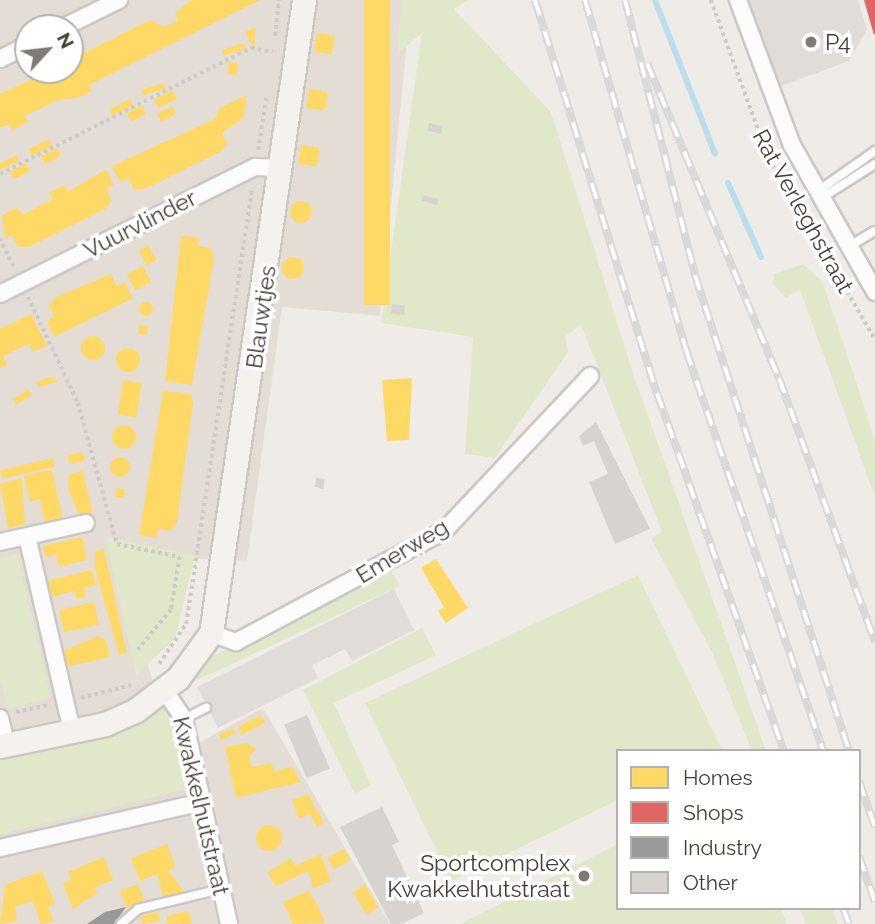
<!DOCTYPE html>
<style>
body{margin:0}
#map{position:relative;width:875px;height:924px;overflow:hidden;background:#efece8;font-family:Raleway,sans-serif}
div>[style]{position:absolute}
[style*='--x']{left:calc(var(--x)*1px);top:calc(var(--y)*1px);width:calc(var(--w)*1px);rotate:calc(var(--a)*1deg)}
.residential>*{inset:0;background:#e3ddd6}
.green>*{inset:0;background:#e0e8c9}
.parking>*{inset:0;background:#e0ddd9}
.homes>*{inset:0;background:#ffd966;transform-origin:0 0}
.round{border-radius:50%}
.shops>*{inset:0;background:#e06666}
.industry>*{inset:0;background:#999}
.stream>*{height:6px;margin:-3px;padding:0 3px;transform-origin:3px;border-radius:3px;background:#badeeb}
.building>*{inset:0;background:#d7d3cf;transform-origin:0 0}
.path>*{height:3.5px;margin-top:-1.75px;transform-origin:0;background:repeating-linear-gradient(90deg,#cdcac7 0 3.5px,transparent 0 7px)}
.roads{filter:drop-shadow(2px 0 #cbc8c4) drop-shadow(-2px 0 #cbc8c4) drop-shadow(0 2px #cbc8c4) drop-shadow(0 -2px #cbc8c4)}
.lane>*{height:8px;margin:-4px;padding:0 4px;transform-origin:4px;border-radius:4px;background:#fdfcfc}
.street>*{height:16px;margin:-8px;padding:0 8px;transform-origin:8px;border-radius:8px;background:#fdfcfc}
.secondary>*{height:23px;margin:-11.5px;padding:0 11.5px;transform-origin:11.5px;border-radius:11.5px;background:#f5f2ee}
.rail>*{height:8px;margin-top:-4px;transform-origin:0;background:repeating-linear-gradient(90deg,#fff 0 16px,#d8d8d7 0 32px);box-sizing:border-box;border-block:2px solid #d8d8d7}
.dots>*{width:19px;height:19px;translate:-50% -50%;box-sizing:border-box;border:4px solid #fff;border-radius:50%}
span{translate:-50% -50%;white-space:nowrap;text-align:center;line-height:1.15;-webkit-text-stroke:7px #fff;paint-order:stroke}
.poi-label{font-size:23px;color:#443c35}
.left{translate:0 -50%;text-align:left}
.right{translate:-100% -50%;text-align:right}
.street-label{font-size:23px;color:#443c35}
.legend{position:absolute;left:616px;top:749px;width:245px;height:161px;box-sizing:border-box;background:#fff;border:2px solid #b4b1ae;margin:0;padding:9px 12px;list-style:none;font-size:21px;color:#443c35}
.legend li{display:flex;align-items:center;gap:14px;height:35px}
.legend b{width:35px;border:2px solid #b4b1ae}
.north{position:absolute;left:14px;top:14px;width:70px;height:70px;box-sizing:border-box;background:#fff;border:2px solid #b4b1ae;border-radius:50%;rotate:63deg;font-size:19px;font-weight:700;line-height:28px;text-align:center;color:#443c35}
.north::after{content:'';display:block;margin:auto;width:24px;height:32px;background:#807a74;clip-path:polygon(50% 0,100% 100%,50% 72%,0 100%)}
</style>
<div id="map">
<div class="residential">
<i style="clip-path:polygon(evenodd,0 0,411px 0,380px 316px,282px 307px,247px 561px,113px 554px,176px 755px,263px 708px,390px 924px,0 924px,0 0,28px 28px,70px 28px,70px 70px,28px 70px,28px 28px)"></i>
</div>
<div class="green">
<i style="clip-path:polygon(402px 0,468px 0,454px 9px,551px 112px,632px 370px,766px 751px,752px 751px,713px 654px,651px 538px,662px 532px,581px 324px,565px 337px,568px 352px,495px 458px,465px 454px,473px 337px,381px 323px,422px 33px,397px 54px)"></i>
<i style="clip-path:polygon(803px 264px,822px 281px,862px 399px,875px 443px,875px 497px,800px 290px,786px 298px,773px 284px,774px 274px)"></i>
<i style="clip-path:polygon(105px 536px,195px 556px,175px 639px,136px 675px)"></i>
<i style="clip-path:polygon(17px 554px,51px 698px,7px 708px,0 678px,0 558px)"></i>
<i style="clip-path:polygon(391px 569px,400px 586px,182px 687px,201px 662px)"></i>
<i style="clip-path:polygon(638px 575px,722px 750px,618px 751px,618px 800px,451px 881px,365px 703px)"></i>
<i style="clip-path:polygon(422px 628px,436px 655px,334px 703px,371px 785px,355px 794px,303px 690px)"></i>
<i style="clip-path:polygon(167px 701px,188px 789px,0 834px,0 753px,135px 723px)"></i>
<i style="clip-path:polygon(618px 844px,618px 908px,780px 908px,787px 924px,460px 924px)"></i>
<i style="clip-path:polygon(799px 908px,832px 908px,838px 924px,806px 924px)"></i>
</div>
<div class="parking">
<i style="clip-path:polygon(749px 0,858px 0,867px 29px,849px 61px,779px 87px)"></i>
<i style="clip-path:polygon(394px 589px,414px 630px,352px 661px,345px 649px,312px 665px,318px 678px,218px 728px,197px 687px)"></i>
</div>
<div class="homes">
<i style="clip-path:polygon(191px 0,260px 0,89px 85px,92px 91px,78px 98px,58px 100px,25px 116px,28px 122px,12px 131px,9px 124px,0 128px,0 94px,36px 77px,50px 83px,65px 76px,70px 60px,150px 20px,164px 27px,178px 20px,175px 13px)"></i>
<i style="left:364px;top:0;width:26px;height:305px"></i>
<i style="clip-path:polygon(256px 27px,254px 45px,252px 46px,245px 32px)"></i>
<i style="left:317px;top:33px;width:18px;height:19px;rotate:9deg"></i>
<i style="left:244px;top:43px;width:6px;height:23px;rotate:72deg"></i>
<i style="left:229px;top:62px;width:9px;height:12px;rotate:6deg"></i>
<i style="left:163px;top:83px;width:6px;height:23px;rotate:72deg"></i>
<i style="left:309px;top:89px;width:19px;height:19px;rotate:9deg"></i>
<i style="clip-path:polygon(172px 90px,177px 99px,158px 108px,154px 100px)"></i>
<i style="clip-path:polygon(247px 95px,244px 117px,222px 133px,227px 144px,220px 152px,145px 189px,134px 190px,128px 178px,120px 182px,112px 166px,215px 119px,220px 108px)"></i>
<i style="left:130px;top:99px;width:7px;height:23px;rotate:63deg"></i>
<i style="left:142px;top:106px;width:9px;height:17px;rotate:63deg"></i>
<i style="left:172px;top:106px;width:9px;height:17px;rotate:63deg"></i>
<i style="left:49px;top:139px;width:7px;height:23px;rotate:63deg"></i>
<i style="left:301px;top:145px;width:19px;height:19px;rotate:9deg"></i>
<i style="left:57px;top:148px;width:9px;height:18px;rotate:63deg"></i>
<i style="clip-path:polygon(17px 155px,19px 161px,0 170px,0 163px)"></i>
<i style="left:26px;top:163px;width:9px;height:18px;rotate:63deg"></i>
<i style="clip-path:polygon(106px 169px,114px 185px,106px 189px,112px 201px,105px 209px,29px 247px,18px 247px,12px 235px,5px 239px,2px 215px,18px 207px,22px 215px,53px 199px,49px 192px,65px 185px,68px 192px)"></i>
<i class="round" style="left:290px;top:201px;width:22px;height:22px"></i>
<i style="clip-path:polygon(181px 236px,199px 238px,198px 246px,211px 248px,214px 259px,192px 385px,165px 381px)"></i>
<i style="left:148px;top:245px;width:17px;height:11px;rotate:59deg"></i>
<i class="round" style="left:282px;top:257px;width:22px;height:22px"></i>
<i style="left:143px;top:266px;width:18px;height:18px;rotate:63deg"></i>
<i style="clip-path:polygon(111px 274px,117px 286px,125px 282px,133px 298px,54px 337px,47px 321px,54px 317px,49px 305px,56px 297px)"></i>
<i class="round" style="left:139px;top:302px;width:14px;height:14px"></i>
<i style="clip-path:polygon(31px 314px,47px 346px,33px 352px,29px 344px,3px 356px,7px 365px,0 368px,0 329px)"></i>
<i style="left:139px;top:325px;width:9px;height:9px;rotate:6deg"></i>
<i class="round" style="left:81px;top:336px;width:24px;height:24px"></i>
<i class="round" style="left:116px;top:348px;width:24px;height:24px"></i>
<i style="left:55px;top:376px;width:6px;height:19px;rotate:72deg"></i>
<i style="clip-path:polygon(412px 378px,409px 440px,387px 441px,382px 380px)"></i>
<i style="left:123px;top:380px;width:19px;height:35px;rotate:9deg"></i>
<i style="left:28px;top:389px;width:7px;height:18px;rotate:56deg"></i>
<i style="clip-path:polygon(163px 391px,191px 394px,193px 404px,177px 522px,171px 531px,158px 529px,157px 538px,139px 535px)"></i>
<i class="round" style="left:112px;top:425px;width:24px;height:24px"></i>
<i style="left:83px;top:452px;width:9px;height:16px;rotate:77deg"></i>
<i class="round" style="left:110px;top:457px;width:20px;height:20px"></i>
<i style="left:53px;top:458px;width:9px;height:54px;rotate:77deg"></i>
<i style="clip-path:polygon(52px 470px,63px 519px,45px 523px,40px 499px,30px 502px,24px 476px)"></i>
<i style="clip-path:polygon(83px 471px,93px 514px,80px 517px,68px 489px,69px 474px)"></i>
<i style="clip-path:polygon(22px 478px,25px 524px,8px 529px,0 484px)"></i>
<i style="left:116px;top:488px;width:9px;height:9px;rotate:6deg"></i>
<i style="clip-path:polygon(82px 537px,87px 560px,59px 567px,56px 555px,45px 557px,43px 546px)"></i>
<i style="clip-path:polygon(104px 549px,127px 653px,119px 655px,95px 568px,95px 551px)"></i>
<i style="clip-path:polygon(436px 559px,468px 608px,446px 623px,438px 611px,444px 607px,421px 568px)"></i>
<i style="clip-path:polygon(92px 570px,96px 585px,84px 588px,86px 597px,76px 599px,74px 591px,52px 597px,47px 581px)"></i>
<i style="left:94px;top:602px;width:23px;height:36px;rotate:77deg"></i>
<i style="clip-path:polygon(99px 636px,106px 640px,110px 657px,66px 667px,63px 651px)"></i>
<i style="left:261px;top:715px;width:9px;height:26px;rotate:63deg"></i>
<i style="clip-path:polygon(232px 728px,235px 734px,221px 740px,219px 735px)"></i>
<i style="clip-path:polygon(247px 743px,256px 749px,249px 756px,252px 767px,271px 763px,275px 772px,292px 766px,301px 782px,236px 798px,225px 747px)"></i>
<i style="clip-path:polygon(308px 794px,324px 823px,317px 827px,310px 814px,299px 819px,292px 800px)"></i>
<i class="round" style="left:256px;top:825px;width:26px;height:26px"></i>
<i style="clip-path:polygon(167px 844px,176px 867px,168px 870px,186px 894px,164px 899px,157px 874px,140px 881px,131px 858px)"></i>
<i style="left:344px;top:849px;width:13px;height:19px;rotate:61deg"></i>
<i style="clip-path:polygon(321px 854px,331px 881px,313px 889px,309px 871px,276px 886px,267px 873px,291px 858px,295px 866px)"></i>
<i style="clip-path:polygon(104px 857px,113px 880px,95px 887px,97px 893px,73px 909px,63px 883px,71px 880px,68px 872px)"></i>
<i style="clip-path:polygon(42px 871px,55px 904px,48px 907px,54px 921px,41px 924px,33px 901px,15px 907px,17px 921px,0 924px,5px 885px)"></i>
<i style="left:138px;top:884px;width:19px;height:19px;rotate:69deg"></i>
<i style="left:365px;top:885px;width:26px;height:14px;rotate:59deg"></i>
<i style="clip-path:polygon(308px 891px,318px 906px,325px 923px,293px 924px,283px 902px)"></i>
<i style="clip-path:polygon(189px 911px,192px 924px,168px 924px,166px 916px)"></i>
<i style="clip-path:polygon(158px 912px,160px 921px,142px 924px,141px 916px)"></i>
</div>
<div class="shops">
<i style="clip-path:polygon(864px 0,875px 0,875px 34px,874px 35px)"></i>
</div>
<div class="industry">
<i style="clip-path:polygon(126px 907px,114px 924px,87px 924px,105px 912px)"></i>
</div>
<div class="stream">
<i style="--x:655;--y:0;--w:165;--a:68.7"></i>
<i style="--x:728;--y:183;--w:81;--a:66"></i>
</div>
<div class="building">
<i style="left:429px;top:123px;width:14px;height:8px;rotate:12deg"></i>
<i style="left:423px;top:195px;width:16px;height:6px;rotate:15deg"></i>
<i style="left:392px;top:304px;width:13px;height:10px;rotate:4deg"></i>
<i style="clip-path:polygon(596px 422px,650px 529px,615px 544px,589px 482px,608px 474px,594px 441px,583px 446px,579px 436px)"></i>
<i style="clip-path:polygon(316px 478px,325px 479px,323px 489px,315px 487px)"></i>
<i style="left:307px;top:715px;width:58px;height:25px;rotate:67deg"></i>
<i style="clip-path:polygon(382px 807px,399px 842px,392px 845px,424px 913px,401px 924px,391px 924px,340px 827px)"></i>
</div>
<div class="path">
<i style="--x:711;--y:0;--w:169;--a:70"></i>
<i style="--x:769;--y:159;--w:209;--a:59.5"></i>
<i style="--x:275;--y:36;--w:36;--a:-84"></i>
<i style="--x:258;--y:150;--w:52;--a:-81.1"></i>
<i style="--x:0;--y:174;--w:281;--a:-26.7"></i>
<i style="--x:251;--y:48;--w:22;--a:10"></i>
<i style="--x:0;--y:238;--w:33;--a:65"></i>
<i style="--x:28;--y:297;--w:117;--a:64.7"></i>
<i style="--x:78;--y:403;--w:146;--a:74.5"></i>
<i style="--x:117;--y:544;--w:64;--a:11.7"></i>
<i style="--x:180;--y:557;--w:54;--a:99.6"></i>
<i style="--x:171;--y:610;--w:52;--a:129.5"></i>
<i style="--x:186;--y:624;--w:440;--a:-81.4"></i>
<i style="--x:159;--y:664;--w:48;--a:-56"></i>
<i style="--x:81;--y:698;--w:52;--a:-14.6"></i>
<i style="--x:16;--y:712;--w:34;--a:-12"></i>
</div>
<div class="roads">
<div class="lane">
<i style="--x:818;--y:191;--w:70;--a:-35.1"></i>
<i style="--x:820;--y:199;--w:65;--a:-32.5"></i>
<i style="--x:848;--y:247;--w:31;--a:-31"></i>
<i style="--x:184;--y:719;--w:25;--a:-27"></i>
<i style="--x:121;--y:924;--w:23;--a:-41"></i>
<i style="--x:138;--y:909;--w:85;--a:-13.5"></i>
</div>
<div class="street">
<i style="--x:738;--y:0;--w:155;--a:69.6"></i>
<i style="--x:792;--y:145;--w:169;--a:60.5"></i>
<i style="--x:62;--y:28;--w:64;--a:-26.2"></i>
<i style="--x:0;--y:59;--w:31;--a:-27"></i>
<i style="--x:0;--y:294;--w:285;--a:-26.5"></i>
<i style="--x:255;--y:167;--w:27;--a:2"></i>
<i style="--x:27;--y:536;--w:200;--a:77"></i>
<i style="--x:0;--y:542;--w:88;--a:-12.5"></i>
<i style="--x:211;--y:633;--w:27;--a:20"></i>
<i style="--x:236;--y:642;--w:236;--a:-28.1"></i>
<i style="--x:444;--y:531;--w:213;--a:-46.7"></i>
<i style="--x:165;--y:691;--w:34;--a:56"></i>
<i style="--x:184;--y:719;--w:210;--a:77.6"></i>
<i style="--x:0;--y:718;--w:28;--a:77"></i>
<i style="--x:0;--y:848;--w:207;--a:-12.8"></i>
</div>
<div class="secondary">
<i style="--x:0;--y:746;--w:107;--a:-11.8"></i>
<i style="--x:105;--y:724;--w:34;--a:-24"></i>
<i style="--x:136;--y:710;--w:53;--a:-37.3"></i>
<i style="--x:178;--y:678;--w:56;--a:-53.7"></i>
<i style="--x:211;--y:633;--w:640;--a:-81.64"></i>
</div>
</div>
<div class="rail">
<i style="--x:535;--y:0;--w:412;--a:72.8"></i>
<i style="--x:657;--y:393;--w:380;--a:70.5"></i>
<i style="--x:585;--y:0;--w:364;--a:73.9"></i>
<i style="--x:686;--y:350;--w:424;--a:71.1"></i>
<i style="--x:625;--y:0;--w:284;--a:75.7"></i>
<i style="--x:695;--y:275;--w:500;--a:72.07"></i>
<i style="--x:647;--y:63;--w:342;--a:67.3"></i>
<i style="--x:779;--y:378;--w:281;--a:70"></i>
<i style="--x:859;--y:781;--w:49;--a:70.8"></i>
<i style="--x:859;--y:856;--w:49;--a:70.8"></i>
<i style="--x:843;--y:908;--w:17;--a:69"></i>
</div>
<div class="dots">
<i style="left:811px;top:42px;background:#807a74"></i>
<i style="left:584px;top:876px;background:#807a74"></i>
</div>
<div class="poi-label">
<span class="left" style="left:825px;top:42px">P4</span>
<span class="right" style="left:570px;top:876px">Sportcomplex<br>Kwakkelhutstraat</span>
</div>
<div class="street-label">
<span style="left:803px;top:211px;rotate:61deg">Rat Verleghstraat</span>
<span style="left:140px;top:224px;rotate:-27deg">Vuurvlinder</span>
<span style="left:261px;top:317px;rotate:-82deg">Blauwtjes</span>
<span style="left:402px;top:551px;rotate:-31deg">Emerweg</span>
<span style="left:201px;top:806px;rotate:77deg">Kwakkelhutstraat</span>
</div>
<ul class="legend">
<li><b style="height:19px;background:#ffd966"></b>Homes</li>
<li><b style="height:19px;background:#e06666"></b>Shops</li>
<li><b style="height:19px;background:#999"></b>Industry</li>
<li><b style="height:19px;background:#d7d3cf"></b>Other</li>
</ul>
<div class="north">N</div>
</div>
